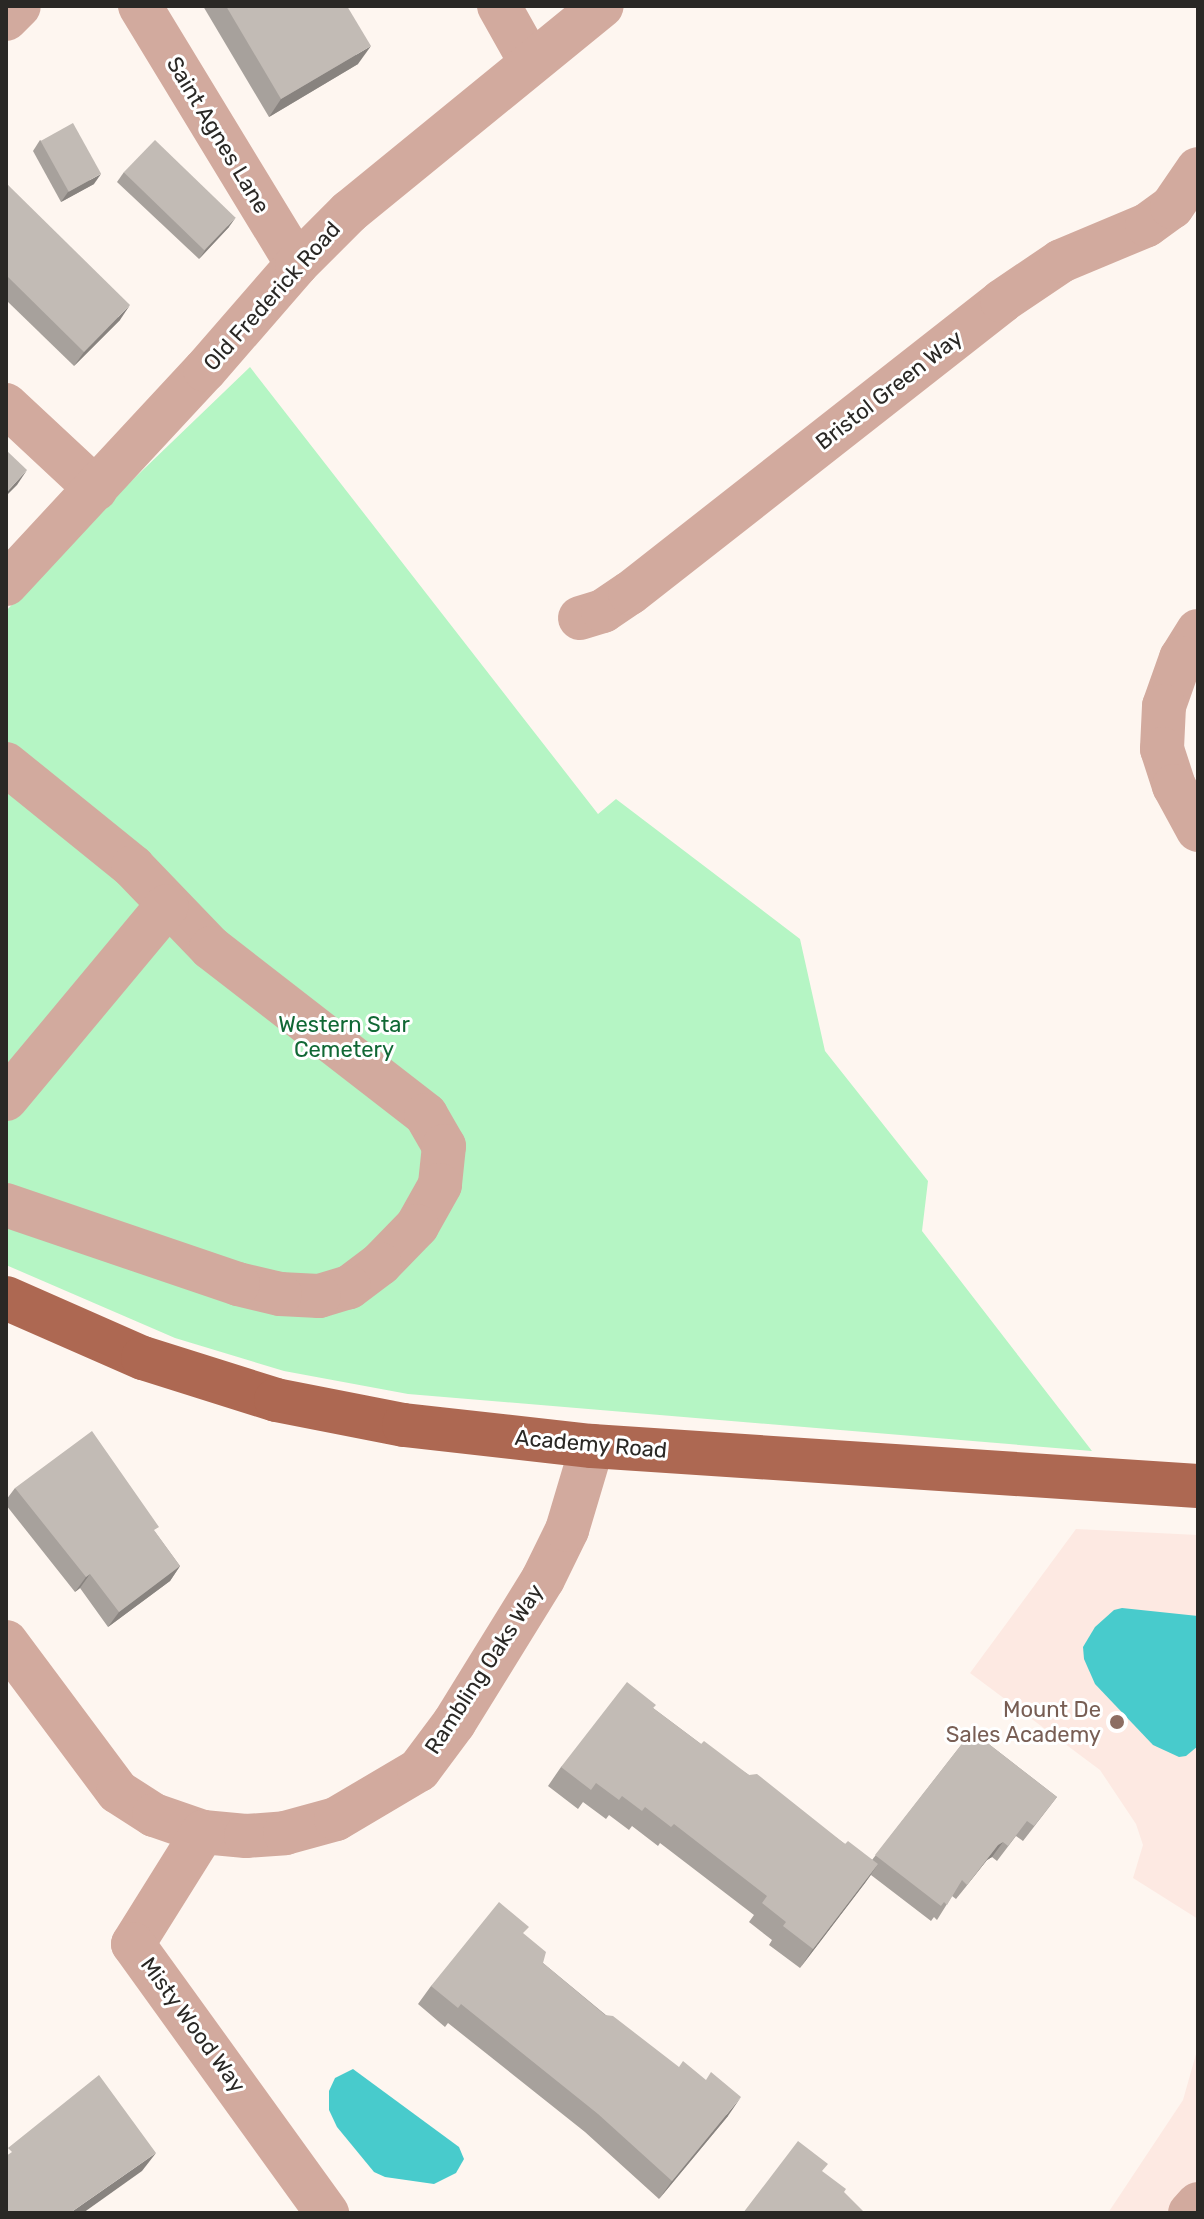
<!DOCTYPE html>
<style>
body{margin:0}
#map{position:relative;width:1204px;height:2219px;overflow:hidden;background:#fef6f0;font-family:Rubik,sans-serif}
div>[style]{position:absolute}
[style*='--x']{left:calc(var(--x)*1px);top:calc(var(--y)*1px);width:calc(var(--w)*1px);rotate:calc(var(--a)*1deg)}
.education>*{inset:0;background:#fde9e2}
.green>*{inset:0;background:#b5f5c4}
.water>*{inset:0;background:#48cbcc}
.minor>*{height:44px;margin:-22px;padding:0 22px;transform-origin:22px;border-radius:22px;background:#d2aa9e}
.major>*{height:44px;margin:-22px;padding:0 22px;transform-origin:22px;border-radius:22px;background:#ad6852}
.wall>*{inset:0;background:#a7a19c}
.shaded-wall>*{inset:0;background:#88837f}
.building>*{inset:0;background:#c2bbb5;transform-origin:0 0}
.dots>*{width:22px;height:22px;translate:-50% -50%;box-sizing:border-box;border:4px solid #fff;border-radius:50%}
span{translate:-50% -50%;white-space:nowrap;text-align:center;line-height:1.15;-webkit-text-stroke:6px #fff;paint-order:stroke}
.street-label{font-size:22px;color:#2a2825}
.park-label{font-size:22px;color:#116835}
.education-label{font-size:22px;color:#785e54}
.right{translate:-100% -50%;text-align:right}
.frame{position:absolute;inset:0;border:8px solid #2a2825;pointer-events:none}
</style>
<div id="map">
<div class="education">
<i style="clip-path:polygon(1076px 1529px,1198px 1535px,1198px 1919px,1133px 1878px,1143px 1845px,1136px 1824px,1100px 1770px,970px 1673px)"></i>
<i style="clip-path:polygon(1198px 2047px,1198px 2213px,1108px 2213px,1183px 2100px)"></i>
</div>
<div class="green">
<i style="clip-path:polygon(250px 367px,598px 814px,616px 799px,800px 939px,825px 1051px,928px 1181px,922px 1231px,1092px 1451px,408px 1394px,284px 1371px,175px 1338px,6px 1265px,6px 611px,120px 492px)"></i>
</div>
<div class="water">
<i style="clip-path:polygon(1122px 1608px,1198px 1616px,1198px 1746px,1186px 1756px,1179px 1757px,1153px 1745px,1095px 1684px,1084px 1659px,1083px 1647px,1095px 1627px,1114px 1610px)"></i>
<i style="clip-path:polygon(353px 2069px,459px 2147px,464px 2159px,456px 2173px,434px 2184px,385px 2177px,374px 2172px,337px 2127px,329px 2110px,329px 2091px,335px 2078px)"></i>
</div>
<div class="minor">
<i style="--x:140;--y:6;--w:302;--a:58.7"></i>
<i style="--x:499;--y:6;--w:65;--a:60.7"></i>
<i style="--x:6;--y:19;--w:18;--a:-45"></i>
<i style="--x:6;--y:405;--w:123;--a:43"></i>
<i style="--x:6;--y:584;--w:292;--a:-47.1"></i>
<i style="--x:205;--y:370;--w:140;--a:-49"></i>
<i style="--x:297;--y:264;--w:74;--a:-45"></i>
<i style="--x:349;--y:212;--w:326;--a:-39.2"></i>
<i style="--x:580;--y:618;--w:24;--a:-17"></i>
<i style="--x:603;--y:611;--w:32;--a:-34"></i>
<i style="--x:630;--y:593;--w:473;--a:-38.1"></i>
<i style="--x:1002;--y:301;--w:71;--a:-34.1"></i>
<i style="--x:1061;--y:261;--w:93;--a:-22.7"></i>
<i style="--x:1147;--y:225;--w:31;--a:-36"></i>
<i style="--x:1172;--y:207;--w:46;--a:-55.6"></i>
<i style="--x:1198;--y:631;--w:32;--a:122"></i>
<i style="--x:1181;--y:658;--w:51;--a:109.5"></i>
<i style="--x:1164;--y:706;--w:43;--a:92.7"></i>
<i style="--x:1162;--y:749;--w:39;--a:72"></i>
<i style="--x:1174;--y:786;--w:50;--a:61.4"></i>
<i style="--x:6;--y:764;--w:164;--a:39"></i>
<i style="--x:133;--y:867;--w:112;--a:46.1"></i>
<i style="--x:211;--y:948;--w:272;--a:37.8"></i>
<i style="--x:426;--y:1115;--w:36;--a:60"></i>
<i style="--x:444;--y:1146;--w:39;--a:96"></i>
<i style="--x:440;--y:1185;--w:47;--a:119.3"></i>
<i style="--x:417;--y:1226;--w:53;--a:134.2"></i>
<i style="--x:380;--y:1264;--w:39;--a:143"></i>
<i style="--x:349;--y:1287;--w:31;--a:163"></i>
<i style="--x:319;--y:1296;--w:39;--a:-177"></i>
<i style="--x:280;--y:1294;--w:43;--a:-166.6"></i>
<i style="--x:238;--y:1284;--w:245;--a:-161.2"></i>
<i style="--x:6;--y:1099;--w:251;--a:-50.2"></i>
<i style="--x:6;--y:1642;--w:187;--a:53.3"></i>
<i style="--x:118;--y:1792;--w:43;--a:32.6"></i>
<i style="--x:154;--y:1815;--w:52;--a:19.1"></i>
<i style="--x:203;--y:1832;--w:43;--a:5.3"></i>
<i style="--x:246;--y:1836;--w:39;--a:-4"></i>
<i style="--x:285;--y:1833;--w:53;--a:-15.4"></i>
<i style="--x:336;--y:1819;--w:96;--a:-30.6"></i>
<i style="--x:419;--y:1770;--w:59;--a:-53.3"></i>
<i style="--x:454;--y:1723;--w:169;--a:-58.3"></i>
<i style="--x:543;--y:1579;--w:55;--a:-63.9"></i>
<i style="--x:567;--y:1530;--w:88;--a:-73.4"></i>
<i style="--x:203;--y:1832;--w:132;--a:122"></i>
<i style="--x:133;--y:1944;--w:332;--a:54.2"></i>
<i style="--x:1190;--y:2213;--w:12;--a:-48"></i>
</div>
<div class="major">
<i style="--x:6;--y:1298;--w:150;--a:23.7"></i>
<i style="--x:143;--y:1358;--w:139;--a:17.5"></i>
<i style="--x:276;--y:1400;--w:130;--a:11.1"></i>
<i style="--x:404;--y:1425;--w:189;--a:6.4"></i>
<i style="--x:592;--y:1446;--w:607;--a:3.78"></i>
</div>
<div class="wall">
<i style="clip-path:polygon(203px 6px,347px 6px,358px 64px,269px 117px)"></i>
<i style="clip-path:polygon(40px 140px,94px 184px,61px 202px,33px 151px)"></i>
<i style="clip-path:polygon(124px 172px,229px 227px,199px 259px,117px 182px)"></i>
<i style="clip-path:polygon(6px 183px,120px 320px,74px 366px,6px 300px)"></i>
<i style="clip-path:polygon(15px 1488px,155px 1532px,180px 1566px,170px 1581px,108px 1627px,80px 1588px,75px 1592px,6px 1505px,6px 1500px)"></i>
<i style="clip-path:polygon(653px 1708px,701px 1744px,749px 1775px,845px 1844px,872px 1860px,972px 1731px,1057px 1797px,1023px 1841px,1016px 1836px,997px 1861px,992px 1857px,987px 1860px,956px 1899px,952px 1896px,937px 1920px,934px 1917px,931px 1921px,871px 1875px,800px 1968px,769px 1945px,772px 1940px,749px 1922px,754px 1915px,660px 1843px,658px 1846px,632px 1826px,629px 1830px,609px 1815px,606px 1819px,583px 1802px,578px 1809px,548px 1786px,561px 1767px)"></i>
<i style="clip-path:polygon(523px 1934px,543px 1963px,728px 2116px,659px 2199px,585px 2132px,448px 2023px,445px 2027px,418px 2004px,431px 1986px)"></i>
</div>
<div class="shaded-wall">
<i style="clip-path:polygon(371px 46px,358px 64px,269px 117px,281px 99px)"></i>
<i style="clip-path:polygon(101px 174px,94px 184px,61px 202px,68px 192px)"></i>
<i style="clip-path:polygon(236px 217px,229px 227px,199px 259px,206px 249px)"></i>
<i style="clip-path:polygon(130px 305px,120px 320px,74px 366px,84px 352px)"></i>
<i style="clip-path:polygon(27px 470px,17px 485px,6px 496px,6px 493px)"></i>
<i style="clip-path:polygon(180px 1566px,170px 1581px,108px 1627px,119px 1612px)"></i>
<i style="clip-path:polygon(90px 1574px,80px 1588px,75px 1592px,86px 1577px)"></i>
<i style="clip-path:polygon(1003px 1842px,992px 1857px,987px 1860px,956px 1899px,998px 1845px)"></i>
<i style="clip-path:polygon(878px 1864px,865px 1883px,800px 1968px,813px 1949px)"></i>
<i style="clip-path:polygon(741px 2097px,728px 2116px,659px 2199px,672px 2181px)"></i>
<i style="clip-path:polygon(156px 2153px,142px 2171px,83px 2213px,70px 2213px)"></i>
</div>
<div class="building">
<i style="clip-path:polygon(226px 6px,347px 6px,371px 46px,281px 99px)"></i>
<i style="left:73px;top:123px;width:58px;height:37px;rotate:61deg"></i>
<i style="left:155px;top:140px;width:112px;height:45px;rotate:44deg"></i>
<i style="clip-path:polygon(6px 183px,130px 305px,84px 352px,6px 275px)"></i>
<i style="clip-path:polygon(6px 450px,27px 470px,6px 493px)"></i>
<i style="clip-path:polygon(92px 1431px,159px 1527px,154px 1530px,180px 1566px,119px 1612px,90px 1574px,86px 1577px,15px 1488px)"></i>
<i style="clip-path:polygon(627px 1682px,656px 1705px,653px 1708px,701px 1744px,704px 1741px,749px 1775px,757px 1774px,845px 1844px,848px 1841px,878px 1864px,813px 1949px,783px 1926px,786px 1922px,762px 1903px,767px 1896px,674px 1824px,671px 1827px,645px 1807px,642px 1811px,622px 1796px,619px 1800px,596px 1783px,591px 1790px,561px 1767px)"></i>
<i style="clip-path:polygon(972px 1731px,1057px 1797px,1034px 1826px,1027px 1821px,1008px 1846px,1003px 1842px,998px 1845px,967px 1885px,962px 1880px,947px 1905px,944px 1902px,941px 1906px,875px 1855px)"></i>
<i style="clip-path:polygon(499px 1902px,529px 1927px,523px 1933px,546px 1952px,543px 1963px,605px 2015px,613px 2016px,679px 2067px,683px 2061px,706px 2080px,711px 2072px,741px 2097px,672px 2181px,598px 2114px,461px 2004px,458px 2008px,431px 1986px)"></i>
<i style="clip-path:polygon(99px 2075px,156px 2153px,70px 2213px,6px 2213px,6px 2156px,12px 2152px,8px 2148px)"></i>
<i style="clip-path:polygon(798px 2141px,828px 2164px,822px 2171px,846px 2189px,844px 2192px,865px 2213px,743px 2213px)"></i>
</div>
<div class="dots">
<i style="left:1117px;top:1722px;background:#8d6e63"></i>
</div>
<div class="street-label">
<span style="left:218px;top:135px;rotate:59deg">Saint Agnes Lane</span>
<span style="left:272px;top:296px;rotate:-48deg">Old Frederick Road</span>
<span style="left:889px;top:390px;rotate:-38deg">Bristol Green Way</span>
<span style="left:591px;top:1444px;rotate:5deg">Academy Road</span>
<span style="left:484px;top:1669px;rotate:-57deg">Rambling Oaks Way</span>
<span style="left:193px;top:2025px;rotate:54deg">Misty Wood Way</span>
</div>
<div class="park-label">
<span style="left:344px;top:1037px">Western Star<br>Cemetery</span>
</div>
<div class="education-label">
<span class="right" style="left:1101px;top:1722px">Mount De<br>Sales Academy</span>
</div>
<div class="frame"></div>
</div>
